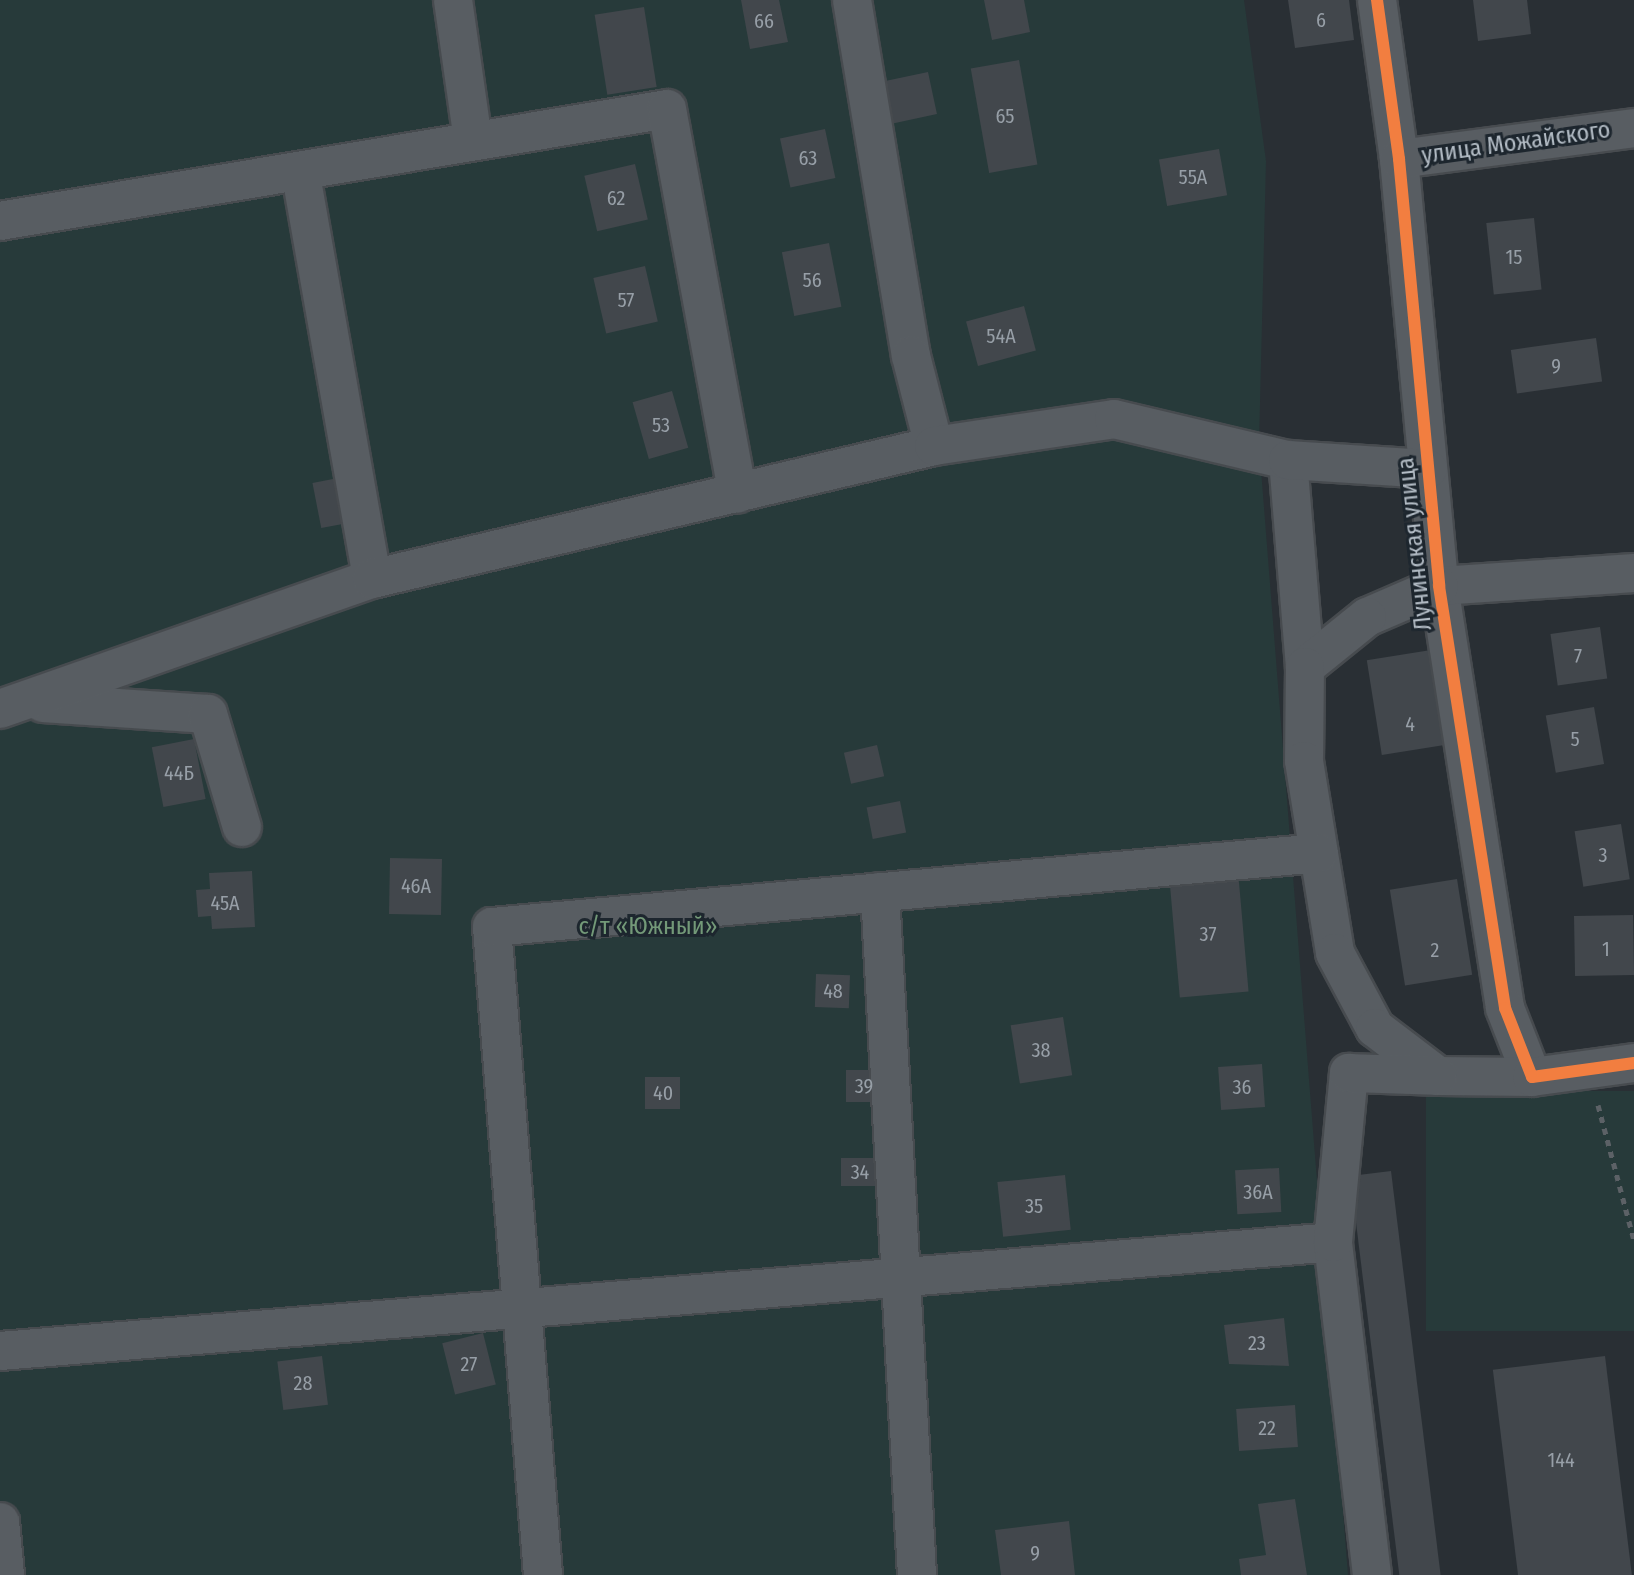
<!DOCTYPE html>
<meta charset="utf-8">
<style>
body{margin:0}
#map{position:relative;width:1634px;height:1575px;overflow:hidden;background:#292f34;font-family:"Fira Sans Condensed",sans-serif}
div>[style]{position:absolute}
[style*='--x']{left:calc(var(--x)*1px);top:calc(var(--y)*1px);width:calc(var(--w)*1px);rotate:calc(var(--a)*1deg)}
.green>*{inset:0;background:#273a3a;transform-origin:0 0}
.building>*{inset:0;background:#42474c;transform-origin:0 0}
.path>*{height:5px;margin-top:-2.5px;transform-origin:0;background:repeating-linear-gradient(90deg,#5c6166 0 6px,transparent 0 12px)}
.roads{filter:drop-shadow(2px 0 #474b4f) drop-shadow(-2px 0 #474b4f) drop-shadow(0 2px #474b4f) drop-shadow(0 -2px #474b4f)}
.minor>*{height:38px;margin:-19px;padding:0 19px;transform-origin:19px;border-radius:19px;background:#585d62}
.cycleway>*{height:12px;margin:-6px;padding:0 6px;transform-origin:6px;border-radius:6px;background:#f27e40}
span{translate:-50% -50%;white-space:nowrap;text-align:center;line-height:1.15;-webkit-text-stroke:6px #1d262e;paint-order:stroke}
.number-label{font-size:20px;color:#979fa7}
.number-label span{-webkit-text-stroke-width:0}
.street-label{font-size:24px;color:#b3bcc5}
.park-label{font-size:24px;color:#739978}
</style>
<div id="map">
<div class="green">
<i style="clip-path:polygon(0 0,1244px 0,1266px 161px,1259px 444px,1348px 1575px,24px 1575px,22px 1543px,0 1544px)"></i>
<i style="left:1634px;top:1091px;width:240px;height:208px;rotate:90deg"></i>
</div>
<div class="building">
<i style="clip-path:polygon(741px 0,779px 0,788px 42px,750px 49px)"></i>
<i style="clip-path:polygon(984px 0,1024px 0,1030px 32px,992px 40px)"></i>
<i style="clip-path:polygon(1288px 0,1349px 0,1354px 40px,1295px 48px)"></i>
<i style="clip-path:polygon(1473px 0,1527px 0,1531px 34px,1478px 41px)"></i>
<i style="left:644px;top:7px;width:81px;height:50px;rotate:81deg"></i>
<i style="left:1019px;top:60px;width:106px;height:49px;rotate:80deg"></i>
<i style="left:928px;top:72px;width:43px;height:51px;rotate:78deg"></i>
<i style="left:825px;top:129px;width:50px;height:46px;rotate:78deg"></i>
<i style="left:1219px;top:149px;width:47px;height:61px;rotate:80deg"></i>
<i style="left:635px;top:164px;width:57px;height:52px;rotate:77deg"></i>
<i style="left:1534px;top:218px;width:72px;height:48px;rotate:84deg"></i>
<i style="left:829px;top:243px;width:65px;height:48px;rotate:79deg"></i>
<i style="left:645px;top:266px;width:57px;height:53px;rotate:77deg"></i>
<i style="left:1024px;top:306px;width:46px;height:60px;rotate:75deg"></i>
<i style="left:1596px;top:338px;width:44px;height:86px;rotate:82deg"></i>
<i style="left:672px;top:391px;width:59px;height:41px;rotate:74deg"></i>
<i style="left:338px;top:478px;width:46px;height:26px;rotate:79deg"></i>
<i style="left:1600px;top:627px;width:52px;height:50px;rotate:82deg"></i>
<i style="left:1431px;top:650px;width:96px;height:65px;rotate:81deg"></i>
<i style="left:1594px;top:707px;width:58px;height:49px;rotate:80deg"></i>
<i style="left:194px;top:739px;width:61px;height:43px;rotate:79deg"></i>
<i style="left:877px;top:745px;width:32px;height:34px;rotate:77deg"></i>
<i style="left:900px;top:801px;width:32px;height:34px;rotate:79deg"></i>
<i style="left:1621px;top:824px;width:56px;height:47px;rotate:81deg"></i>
<i style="left:390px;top:858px;width:52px;height:56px;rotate:1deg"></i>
<i style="clip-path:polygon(252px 871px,255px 927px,212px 929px,211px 916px,198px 917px,196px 890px,210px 889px,209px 873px)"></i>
<i style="left:1238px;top:871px;width:121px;height:69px;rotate:85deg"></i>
<i style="left:1457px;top:879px;width:97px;height:68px;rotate:81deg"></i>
<i style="left:1633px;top:915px;width:60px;height:59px;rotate:89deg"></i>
<i style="left:816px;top:974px;width:34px;height:33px;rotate:2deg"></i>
<i style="left:1063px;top:1017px;width:59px;height:53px;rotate:81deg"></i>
<i style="left:1262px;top:1064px;width:43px;height:44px;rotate:86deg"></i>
<i style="left:846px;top:1070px;width:35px;height:32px"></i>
<i style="left:645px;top:1077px;width:35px;height:32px"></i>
<i style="left:841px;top:1158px;width:38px;height:28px"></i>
<i style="left:1279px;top:1168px;width:44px;height:44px;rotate:87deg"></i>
<i style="left:1391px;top:1171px;width:407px;height:41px;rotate:83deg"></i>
<i style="left:1065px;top:1175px;width:55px;height:68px;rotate:84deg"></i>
<i style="clip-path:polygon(1284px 1318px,1289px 1366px,1229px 1364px,1224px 1325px)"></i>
<i style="left:483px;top:1333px;width:53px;height:42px;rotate:76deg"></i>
<i style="left:322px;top:1356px;width:49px;height:45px;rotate:83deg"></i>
<i style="left:1605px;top:1356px;width:221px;height:113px;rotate:83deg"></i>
<i style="left:1295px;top:1405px;width:42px;height:59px;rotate:86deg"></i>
<i style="clip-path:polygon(1295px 1499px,1307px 1575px,1241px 1575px,1239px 1559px,1266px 1555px,1258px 1504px)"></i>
<i style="clip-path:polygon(1069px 1521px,1075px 1575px,1001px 1575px,995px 1530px)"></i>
</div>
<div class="path">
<i style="--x:1598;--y:1105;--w:140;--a:75.1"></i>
</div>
<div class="roads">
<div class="minor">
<i style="--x:453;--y:0;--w:141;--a:81.9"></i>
<i style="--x:852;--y:0;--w:361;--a:80.6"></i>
<i style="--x:911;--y:356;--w:93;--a:75.7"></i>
<i style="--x:1377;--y:0;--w:161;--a:82.1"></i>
<i style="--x:1399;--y:159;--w:429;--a:84.6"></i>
<i style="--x:1439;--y:586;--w:427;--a:81.1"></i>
<i style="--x:1505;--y:1008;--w:74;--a:68.6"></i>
<i style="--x:1399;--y:159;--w:237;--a:-7.5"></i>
<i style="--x:301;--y:175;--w:410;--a:80"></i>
<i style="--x:0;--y:221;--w:676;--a:-9.53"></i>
<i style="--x:667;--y:109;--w:391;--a:79.6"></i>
<i style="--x:1288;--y:460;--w:208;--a:85.3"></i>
<i style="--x:1634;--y:573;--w:195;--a:176.2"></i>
<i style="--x:1439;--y:586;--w:78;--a:156.7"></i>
<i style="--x:1367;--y:617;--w:80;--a:141.1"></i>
<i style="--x:1305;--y:667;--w:94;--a:90.6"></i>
<i style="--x:1304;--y:761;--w:194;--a:80.8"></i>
<i style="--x:1335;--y:953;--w:85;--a:61.9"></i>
<i style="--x:1375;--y:1028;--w:79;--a:37.3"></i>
<i style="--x:1438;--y:1076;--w:94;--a:0.6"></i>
<i style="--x:1532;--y:1077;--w:103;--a:-7.8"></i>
<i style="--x:43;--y:703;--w:165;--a:3.8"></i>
<i style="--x:208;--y:714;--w:118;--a:73.3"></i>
<i style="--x:0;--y:709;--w:394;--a:-19.3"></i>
<i style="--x:372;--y:579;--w:578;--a:-13.31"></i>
<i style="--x:934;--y:446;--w:182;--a:-8.5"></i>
<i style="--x:1114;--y:419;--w:179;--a:13.3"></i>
<i style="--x:1288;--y:460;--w:140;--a:3.7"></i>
<i style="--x:880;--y:892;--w:684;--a:86.9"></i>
<i style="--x:0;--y:1351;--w:1337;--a:-4.67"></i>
<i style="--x:0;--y:1522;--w:53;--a:84.6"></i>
<i style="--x:543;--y:1575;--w:650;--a:-94.5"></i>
<i style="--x:492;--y:927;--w:830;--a:-5.11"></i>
<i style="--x:1372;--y:1575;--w:335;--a:-96.7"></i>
<i style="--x:1333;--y:1242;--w:170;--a:-84.6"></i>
<i style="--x:1349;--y:1073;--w:89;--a:1.9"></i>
</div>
</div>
<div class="cycleway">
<i style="--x:1377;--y:0;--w:161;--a:82.1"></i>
<i style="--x:1399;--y:159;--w:429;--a:84.6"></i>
<i style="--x:1439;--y:586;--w:427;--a:81.1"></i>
<i style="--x:1505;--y:1008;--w:74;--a:68.6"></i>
<i style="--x:1532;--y:1077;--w:103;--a:-7.8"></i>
</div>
<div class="number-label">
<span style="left:1321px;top:20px">6</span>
<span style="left:764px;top:21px">66</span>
<span style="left:1005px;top:116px">65</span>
<span style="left:808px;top:158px">63</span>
<span style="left:1193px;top:177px">55А</span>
<span style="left:616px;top:198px">62</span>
<span style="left:1514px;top:257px">15</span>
<span style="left:812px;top:280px">56</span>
<span style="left:626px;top:300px">57</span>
<span style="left:1001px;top:336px">54А</span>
<span style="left:1556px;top:366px">9</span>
<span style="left:661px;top:425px">53</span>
<span style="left:1578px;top:656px">7</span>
<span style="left:1410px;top:724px">4</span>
<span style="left:1575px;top:739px">5</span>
<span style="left:179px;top:773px">44Б</span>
<span style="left:1603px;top:855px">3</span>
<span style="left:416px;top:886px">46А</span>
<span style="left:225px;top:903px">45А</span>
<span style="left:1208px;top:934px">37</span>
<span style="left:1606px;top:949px">1</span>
<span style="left:1435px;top:950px">2</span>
<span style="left:833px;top:991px">48</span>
<span style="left:1041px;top:1050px">38</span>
<span style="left:864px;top:1086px">39</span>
<span style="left:1242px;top:1087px">36</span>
<span style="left:663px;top:1093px">40</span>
<span style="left:860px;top:1172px">34</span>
<span style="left:1258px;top:1192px">36А</span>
<span style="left:1034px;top:1206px">35</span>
<span style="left:1257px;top:1343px">23</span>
<span style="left:469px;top:1364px">27</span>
<span style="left:303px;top:1383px">28</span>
<span style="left:1267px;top:1428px">22</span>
<span style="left:1561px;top:1460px">144</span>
<span style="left:1035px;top:1553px">9</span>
</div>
<div class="street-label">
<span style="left:1516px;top:143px;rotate:-8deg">улица Можайского</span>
<span style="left:1415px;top:544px;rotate:-96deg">Лунинская улица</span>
</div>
<div class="park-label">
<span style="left:648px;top:927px">с/т «Южный»</span>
</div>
</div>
